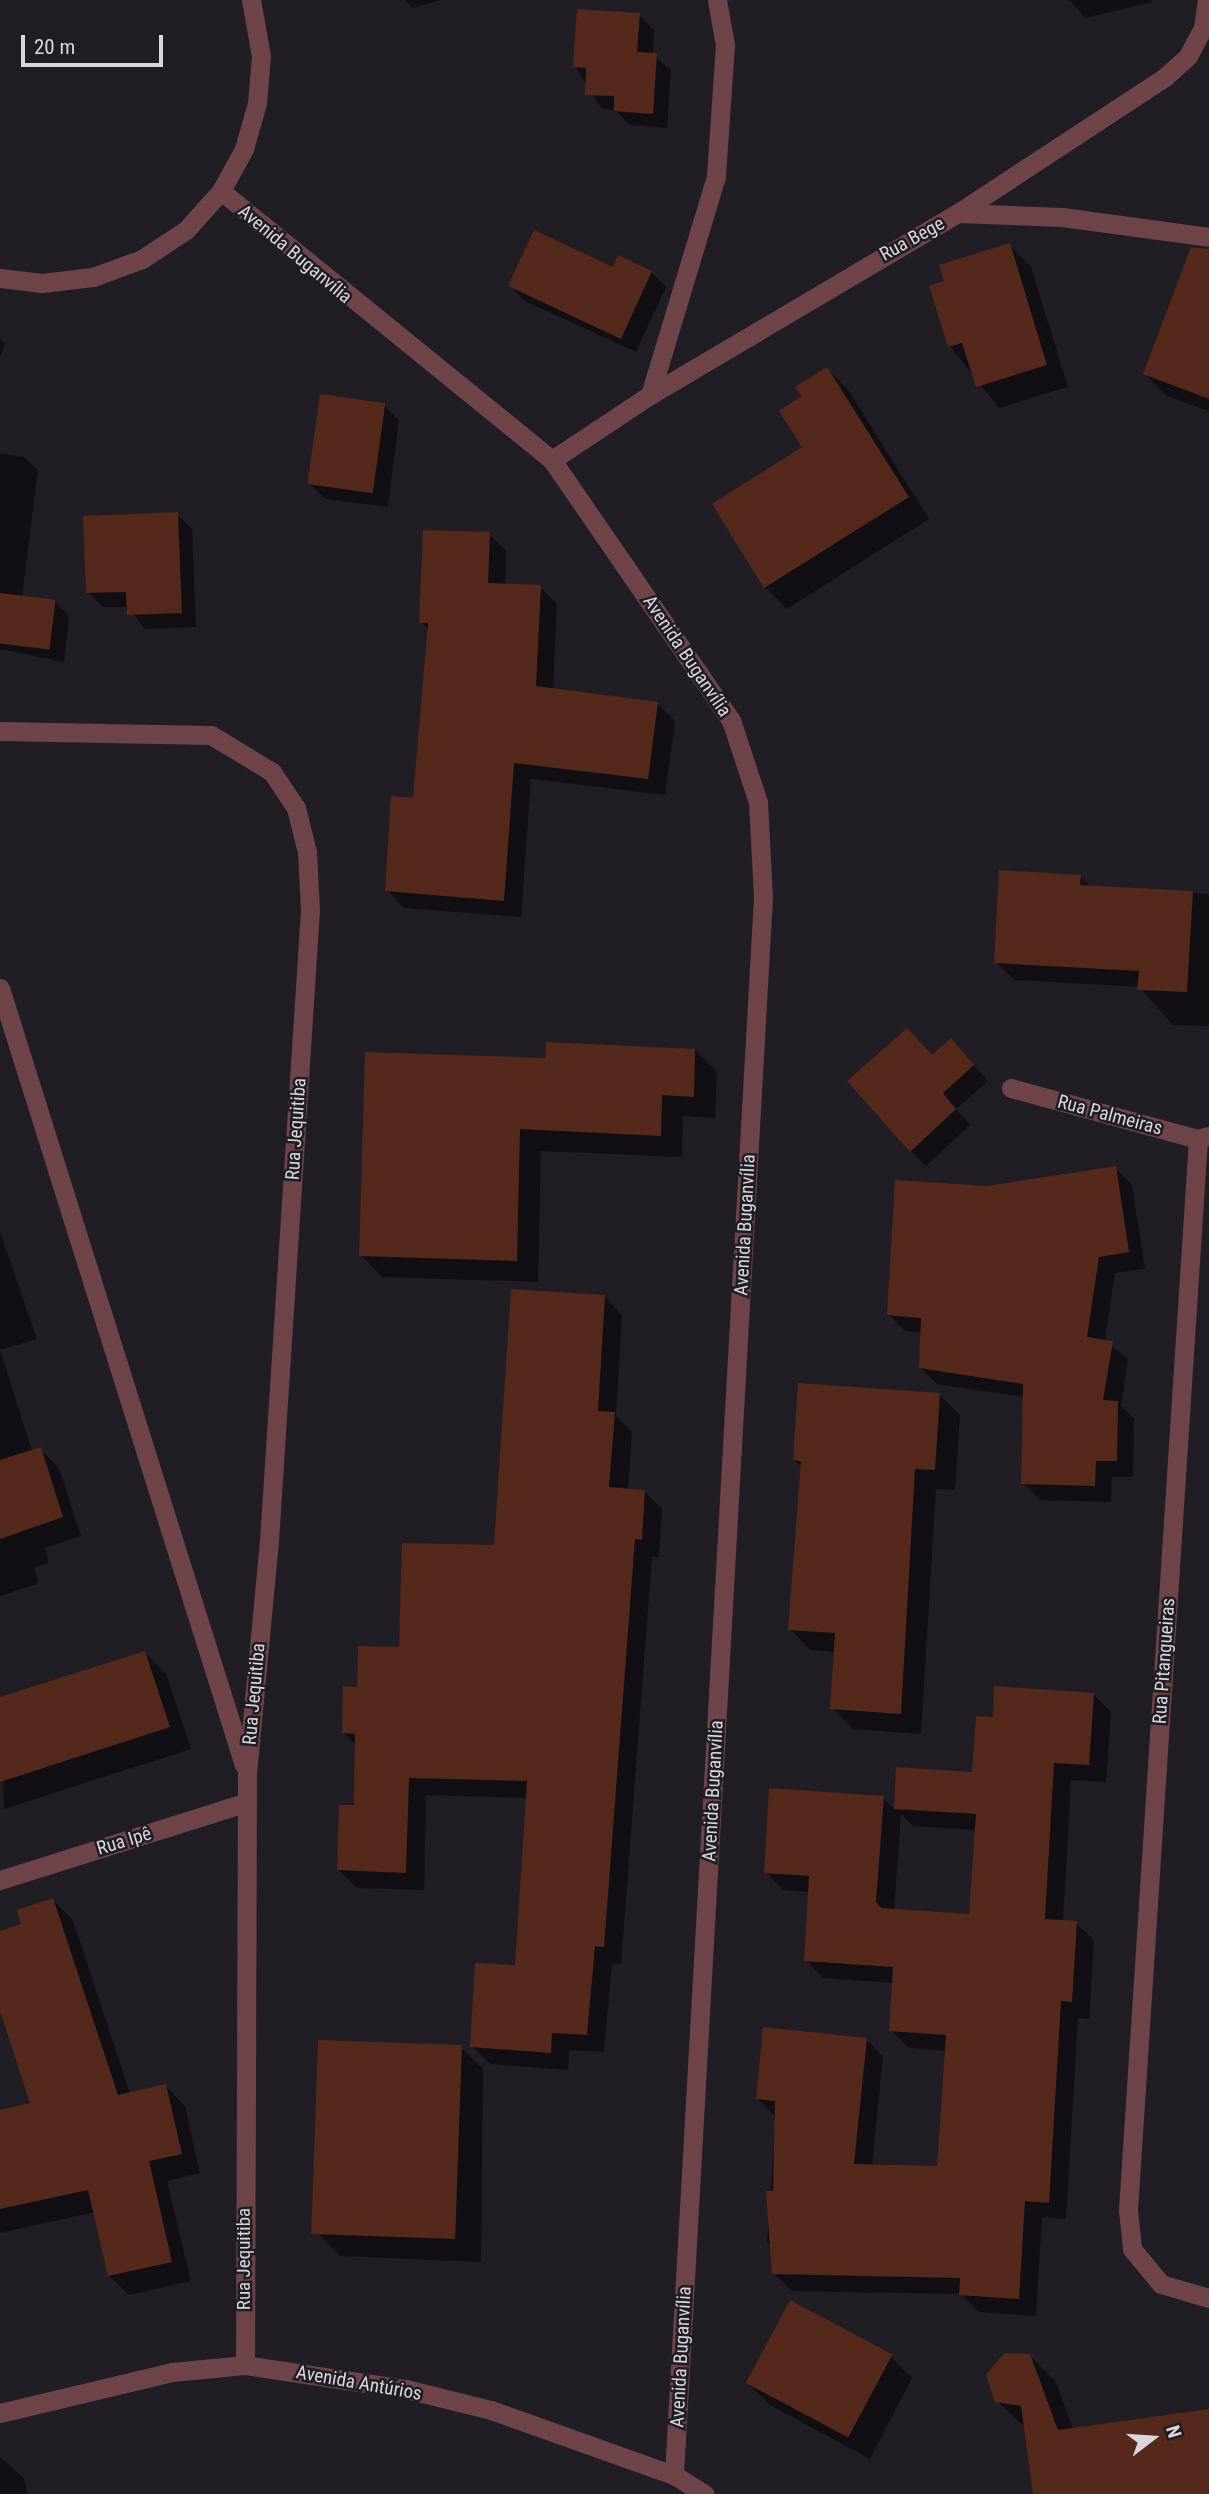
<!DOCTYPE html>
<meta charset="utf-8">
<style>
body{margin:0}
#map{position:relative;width:1209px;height:2494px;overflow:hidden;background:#201d24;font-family:"Roboto Condensed",sans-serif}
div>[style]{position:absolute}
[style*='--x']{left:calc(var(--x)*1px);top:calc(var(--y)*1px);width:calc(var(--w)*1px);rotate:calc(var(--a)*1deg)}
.shadow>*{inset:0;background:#0007}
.building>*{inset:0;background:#54291b;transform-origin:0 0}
.minor>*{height:19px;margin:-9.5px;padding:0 9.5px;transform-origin:9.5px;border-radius:9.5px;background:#6e4449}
span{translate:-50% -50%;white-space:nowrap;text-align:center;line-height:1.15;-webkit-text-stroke:5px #201d24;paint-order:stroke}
.street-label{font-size:19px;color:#d9d7dc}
.north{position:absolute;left:1118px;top:2403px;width:70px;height:70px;-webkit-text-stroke:5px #201d24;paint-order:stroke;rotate:73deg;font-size:19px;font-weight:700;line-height:28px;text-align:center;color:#d9d7dc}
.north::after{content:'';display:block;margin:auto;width:24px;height:32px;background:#d9d7dc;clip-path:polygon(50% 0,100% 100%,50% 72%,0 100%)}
.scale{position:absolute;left:21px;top:35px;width:142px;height:32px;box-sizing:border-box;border:4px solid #d9d7dc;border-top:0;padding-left:9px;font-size:21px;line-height:24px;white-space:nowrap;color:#d9d7dc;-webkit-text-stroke:5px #201d24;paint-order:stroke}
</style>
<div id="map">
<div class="shadow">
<i style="clip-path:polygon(405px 0,441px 0,413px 8px)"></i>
<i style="clip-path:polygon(1070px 0,1152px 0,1152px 2px,1085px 18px)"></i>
<i style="clip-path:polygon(639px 15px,654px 30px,653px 55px,671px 70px,667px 128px,630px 125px,615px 110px,602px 109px,575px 66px)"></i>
<i style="clip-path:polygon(1009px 245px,1031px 267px,1068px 387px,999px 408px,950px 346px,946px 282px)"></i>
<i style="clip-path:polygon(1209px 266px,1209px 411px,1167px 396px,1145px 374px)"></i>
<i style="clip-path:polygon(614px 269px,651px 272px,666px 287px,636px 352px,525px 301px,510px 286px)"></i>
<i style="clip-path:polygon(0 338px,5px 344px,0 357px)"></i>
<i style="clip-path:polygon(827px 369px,849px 391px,929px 519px,787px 609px,765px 587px,804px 447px,803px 397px)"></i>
<i style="clip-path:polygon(384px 405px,399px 420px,388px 507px,325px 499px,310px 484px)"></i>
<i style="clip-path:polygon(0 453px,24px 457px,38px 470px,22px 598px,55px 602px,69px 616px,64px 662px,0 649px)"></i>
<i style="clip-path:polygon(177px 514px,192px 529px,196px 627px,144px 629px,129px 607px,103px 607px,88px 592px)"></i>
<i style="clip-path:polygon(489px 534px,506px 551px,505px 585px,540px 587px,557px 604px,553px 690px,658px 704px,675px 721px,665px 795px,531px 779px,521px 917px,404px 908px,387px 890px,415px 800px,429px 630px,421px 622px)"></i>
<i style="clip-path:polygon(1080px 876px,1091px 887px,1209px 894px,1209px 1026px,1173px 1025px,1139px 987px,1014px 980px,996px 962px)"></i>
<i style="clip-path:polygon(695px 1050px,717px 1072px,715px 1118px,683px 1116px,682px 1157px,541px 1151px,538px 1282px,382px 1277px,361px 1255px,547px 1060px)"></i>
<i style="clip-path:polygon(966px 1056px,988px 1081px,956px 1109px,970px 1125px,926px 1166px,911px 1151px,933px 1057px)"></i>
<i style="clip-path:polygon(1115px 1168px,1132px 1185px,1145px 1269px,1115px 1273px,1105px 1341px,1128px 1359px,1121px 1406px,1134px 1419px,1133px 1477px,1112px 1477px,1111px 1502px,1040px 1500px,1023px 1483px,1025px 1397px,937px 1384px,920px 1367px,922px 1333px,905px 1331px,889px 1315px,987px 1188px)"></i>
<i style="clip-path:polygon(0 1232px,37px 1339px,0 1350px,32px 1451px,40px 1449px,59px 1468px,81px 1536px,45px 1548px,49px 1563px,34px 1568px,39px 1583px,0 1596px)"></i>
<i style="clip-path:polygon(605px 1297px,622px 1315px,616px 1416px,632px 1432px,628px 1490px,644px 1491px,662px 1509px,659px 1557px,652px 1557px,621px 1964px,612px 1964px,604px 2052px,569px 2050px,568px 2070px,490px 2064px,472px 2046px,516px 1967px,528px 1798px,426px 1795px,424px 1890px,357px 1888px,339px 1870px,355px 1807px,356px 1745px,343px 1732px,359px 1689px,496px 1547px)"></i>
<i style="clip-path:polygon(939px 1394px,960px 1415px,955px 1490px,936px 1489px,921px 1734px,853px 1729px,832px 1708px,836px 1652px,810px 1650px,790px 1629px,802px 1467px,794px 1460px)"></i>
<i style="clip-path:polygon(145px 1653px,166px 1674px,191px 1749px,4px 1809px,0 1699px)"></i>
<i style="clip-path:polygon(evenodd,1093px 1694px,1111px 1712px,1106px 1782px,1071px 1780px,1063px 1922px,1076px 1923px,1094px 1940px,1089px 2019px,1078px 2018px,1066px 2219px,1042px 2217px,1036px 2316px,979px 2312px,961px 2294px,792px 2291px,774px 2273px,774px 2249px,767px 2242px,776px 2117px,758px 2099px,866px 2039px,883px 2057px,872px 2166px,939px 2167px,947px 2051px,909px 2048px,891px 2030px,894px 1983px,823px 1978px,806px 1960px,809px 1892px,783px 1890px,766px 1872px,883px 1798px,895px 1810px,898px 1769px,974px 1774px,994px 1719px,1093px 1694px,901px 1814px,913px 1826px,976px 1830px,971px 1916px,894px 1911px,901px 1814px)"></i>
<i style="clip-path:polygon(53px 1900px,73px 1920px,130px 2094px,166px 2086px,185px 2106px,200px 2173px,167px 2181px,191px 2281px,129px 2295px,109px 2275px,95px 2212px,0 2233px,0 2112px,32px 2105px,0 1992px,0 1933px,23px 1925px)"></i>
<i style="clip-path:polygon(461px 2047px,483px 2069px,481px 2262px,340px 2256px,318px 2234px)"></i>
<i style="clip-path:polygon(1030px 2356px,1056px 2382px,1073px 2429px,1209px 2411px,1209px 2494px,1035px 2494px,1026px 2428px,997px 2401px)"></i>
<i style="clip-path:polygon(891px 2357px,912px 2378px,870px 2459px,770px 2405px,748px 2383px)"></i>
<i style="clip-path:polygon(0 2457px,24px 2478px,28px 2494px,0 2494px)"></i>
</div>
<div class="building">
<i style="clip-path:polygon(577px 9px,640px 13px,637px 52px,657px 53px,653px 114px,614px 111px,614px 96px,585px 95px,586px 68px,573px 67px)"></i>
<i style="clip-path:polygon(534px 230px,613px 267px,618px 255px,652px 271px,621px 339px,508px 286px)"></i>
<i style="clip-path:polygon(1010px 243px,1047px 365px,976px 387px,962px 343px,948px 347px,929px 286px,944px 281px,939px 265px)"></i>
<i style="clip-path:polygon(1191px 247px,1209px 249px,1209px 399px,1143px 374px)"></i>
<i style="clip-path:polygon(827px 367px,909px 497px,764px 588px,712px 504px,802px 447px,779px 411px,801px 396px,795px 387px)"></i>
<i style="left:320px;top:394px;width:66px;height:91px;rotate:8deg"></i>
<i style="clip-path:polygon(178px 512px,182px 613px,127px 615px,126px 592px,86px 593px,83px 516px)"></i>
<i style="clip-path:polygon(423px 530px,490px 532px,488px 583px,541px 585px,536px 686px,658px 702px,648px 779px,514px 763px,504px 901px,385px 891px,391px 796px,413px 798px,428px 623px,419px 623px)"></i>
<i style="left:0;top:593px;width:56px;height:50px;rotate:7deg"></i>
<i style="clip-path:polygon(999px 870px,1081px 875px,1080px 885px,1193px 891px,1187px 992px,1137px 990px,1139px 971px,994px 963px)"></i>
<i style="clip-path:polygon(907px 1028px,932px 1055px,951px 1038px,974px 1065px,943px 1093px,956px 1109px,910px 1152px,847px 1081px)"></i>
<i style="clip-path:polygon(546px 1042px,695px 1049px,694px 1097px,662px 1095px,661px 1136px,520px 1129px,517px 1261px,359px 1256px,365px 1052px,545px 1058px)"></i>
<i style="clip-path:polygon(1116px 1166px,1129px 1252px,1099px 1257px,1087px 1337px,1113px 1341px,1103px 1400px,1118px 1401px,1117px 1461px,1096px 1461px,1095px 1486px,1021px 1484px,1023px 1384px,919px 1368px,921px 1318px,887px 1315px,895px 1180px,987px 1186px)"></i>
<i style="clip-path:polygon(511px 1289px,605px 1295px,598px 1411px,615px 1412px,609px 1487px,645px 1490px,642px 1540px,635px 1539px,604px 1947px,595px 1946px,587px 2035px,552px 2033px,551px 2053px,470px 2047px,475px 1963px,515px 1965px,527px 1781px,409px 1778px,406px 1873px,337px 1870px,339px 1805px,354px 1805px,355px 1734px,342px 1733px,343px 1686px,357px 1687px,358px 1646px,399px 1647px,402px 1543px,494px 1545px)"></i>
<i style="clip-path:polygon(798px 1383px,940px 1393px,935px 1470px,915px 1469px,901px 1714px,830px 1709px,835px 1633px,788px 1630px,801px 1461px,793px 1460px)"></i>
<i style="clip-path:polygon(41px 1447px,63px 1517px,0 1539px,0 1460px)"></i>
<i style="clip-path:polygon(145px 1651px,170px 1727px,0 1782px,0 1697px)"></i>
<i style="clip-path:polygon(994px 1686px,1094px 1693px,1089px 1765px,1054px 1763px,1045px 1919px,1077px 1921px,1072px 2002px,1061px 2001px,1049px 2203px,1025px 2201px,1019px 2299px,959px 2295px,960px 2278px,772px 2274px,766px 2191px,773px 2191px,775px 2101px,756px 2099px,763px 2027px,867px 2038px,854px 2164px,937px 2166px,946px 2035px,889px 2031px,893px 1967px,804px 1961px,809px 1876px,764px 1873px,769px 1788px,884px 1796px,876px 1902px,881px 1908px,969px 1914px,976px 1814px,894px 1809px,896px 1767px,972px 1772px,976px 1716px,993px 1717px)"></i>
<i style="clip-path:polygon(53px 1898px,118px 2095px,166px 2084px,182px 2154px,149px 2161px,172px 2262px,108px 2276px,88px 2190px,0 2209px,0 2110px,30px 2103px,0 2011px,0 1931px,21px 1924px,17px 1910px)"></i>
<i style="left:318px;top:2040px;width:144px;height:194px;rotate:2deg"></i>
<i style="left:790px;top:2300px;width:116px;height:94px;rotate:28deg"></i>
<i style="clip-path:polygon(1004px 2353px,1030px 2354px,1058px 2430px,1209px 2409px,1209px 2494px,1033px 2494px,1021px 2406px,995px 2402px,986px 2375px)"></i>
</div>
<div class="minor">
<i style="--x:221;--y:191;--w:427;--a:39.1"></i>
<i style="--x:552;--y:460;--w:316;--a:55.5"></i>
<i style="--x:731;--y:720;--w:86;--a:71.8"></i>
<i style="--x:758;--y:802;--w:95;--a:87"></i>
<i style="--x:763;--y:897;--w:1581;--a:93.23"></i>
<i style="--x:958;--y:213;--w:248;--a:-33.3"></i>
<i style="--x:1165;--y:77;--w:31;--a:-42"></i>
<i style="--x:1188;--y:56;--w:32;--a:-62"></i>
<i style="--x:1203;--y:28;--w:28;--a:-82"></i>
<i style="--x:0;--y:278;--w:42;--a:6.8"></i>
<i style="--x:42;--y:283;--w:51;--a:-6.7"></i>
<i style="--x:93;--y:277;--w:52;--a:-20.2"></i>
<i style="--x:142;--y:259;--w:53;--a:-33.4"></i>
<i style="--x:186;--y:230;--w:52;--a:-48.1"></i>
<i style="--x:221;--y:191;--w:48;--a:-61.3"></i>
<i style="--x:244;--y:149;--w:48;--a:-74.2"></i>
<i style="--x:257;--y:103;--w:47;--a:-85.1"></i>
<i style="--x:261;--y:56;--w:57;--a:-100.1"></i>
<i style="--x:650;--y:395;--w:229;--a:-73.2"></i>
<i style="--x:716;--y:176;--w:131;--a:-86.1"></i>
<i style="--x:725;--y:45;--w:46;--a:-100.1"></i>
<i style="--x:552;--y:460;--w:118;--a:-33.6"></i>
<i style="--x:650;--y:395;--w:358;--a:-30.6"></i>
<i style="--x:958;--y:213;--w:104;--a:2.2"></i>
<i style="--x:1062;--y:217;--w:148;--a:7.7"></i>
<i style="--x:0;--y:731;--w:211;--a:1.1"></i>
<i style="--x:211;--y:735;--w:71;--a:31.2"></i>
<i style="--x:272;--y:772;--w:43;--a:56.3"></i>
<i style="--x:296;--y:808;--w:45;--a:76"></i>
<i style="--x:307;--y:852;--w:58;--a:87"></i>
<i style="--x:310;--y:910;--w:632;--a:93.72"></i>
<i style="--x:269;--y:1541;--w:235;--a:95.4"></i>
<i style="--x:247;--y:1775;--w:590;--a:90.19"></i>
<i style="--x:0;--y:988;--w:814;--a:72.57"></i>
<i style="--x:1011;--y:1088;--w:194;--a:15.3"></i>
<i style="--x:1198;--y:1139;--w:10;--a:-17"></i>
<i style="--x:1198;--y:1139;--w:1073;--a:93.74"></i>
<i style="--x:1128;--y:2210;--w:39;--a:84"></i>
<i style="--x:1132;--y:2249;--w:45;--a:50.4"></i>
<i style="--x:1161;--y:2284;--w:50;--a:16.3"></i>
<i style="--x:0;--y:1880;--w:259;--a:-17.5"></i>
<i style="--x:0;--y:2413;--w:177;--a:-13.4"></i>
<i style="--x:172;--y:2372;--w:73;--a:-5.5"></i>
<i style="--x:245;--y:2365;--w:163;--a:8.5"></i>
<i style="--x:406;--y:2389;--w:88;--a:13.9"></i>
<i style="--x:491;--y:2410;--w:194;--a:19.6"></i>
<i style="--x:674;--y:2475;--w:36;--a:32"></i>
</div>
<div class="street-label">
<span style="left:912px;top:239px;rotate:-29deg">Rua Bege</span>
<span style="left:295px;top:254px;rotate:40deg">Avenida Buganvília</span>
<span style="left:687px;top:656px;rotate:56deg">Avenida Buganvília</span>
<span style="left:1110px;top:1115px;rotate:15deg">Rua Palmeiras</span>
<span style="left:296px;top:1129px;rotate:-86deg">Rua Jequitiba</span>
<span style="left:745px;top:1225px;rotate:-87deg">Avenida Buganvília</span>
<span style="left:1164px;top:1661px;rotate:-86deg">Rua Pitangueiras</span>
<span style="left:254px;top:1694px;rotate:-85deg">Rua Jequitiba</span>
<span style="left:713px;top:1791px;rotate:-87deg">Avenida Buganvília</span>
<span style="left:124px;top:1841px;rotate:-17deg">Rua Ipê</span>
<span style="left:244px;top:2259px;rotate:-90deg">Rua Jequitiba</span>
<span style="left:681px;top:2357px;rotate:-87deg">Avenida Buganvília</span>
<span style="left:359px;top:2383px;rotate:10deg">Avenida Antúrios</span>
</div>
<div class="north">N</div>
<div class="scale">20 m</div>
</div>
